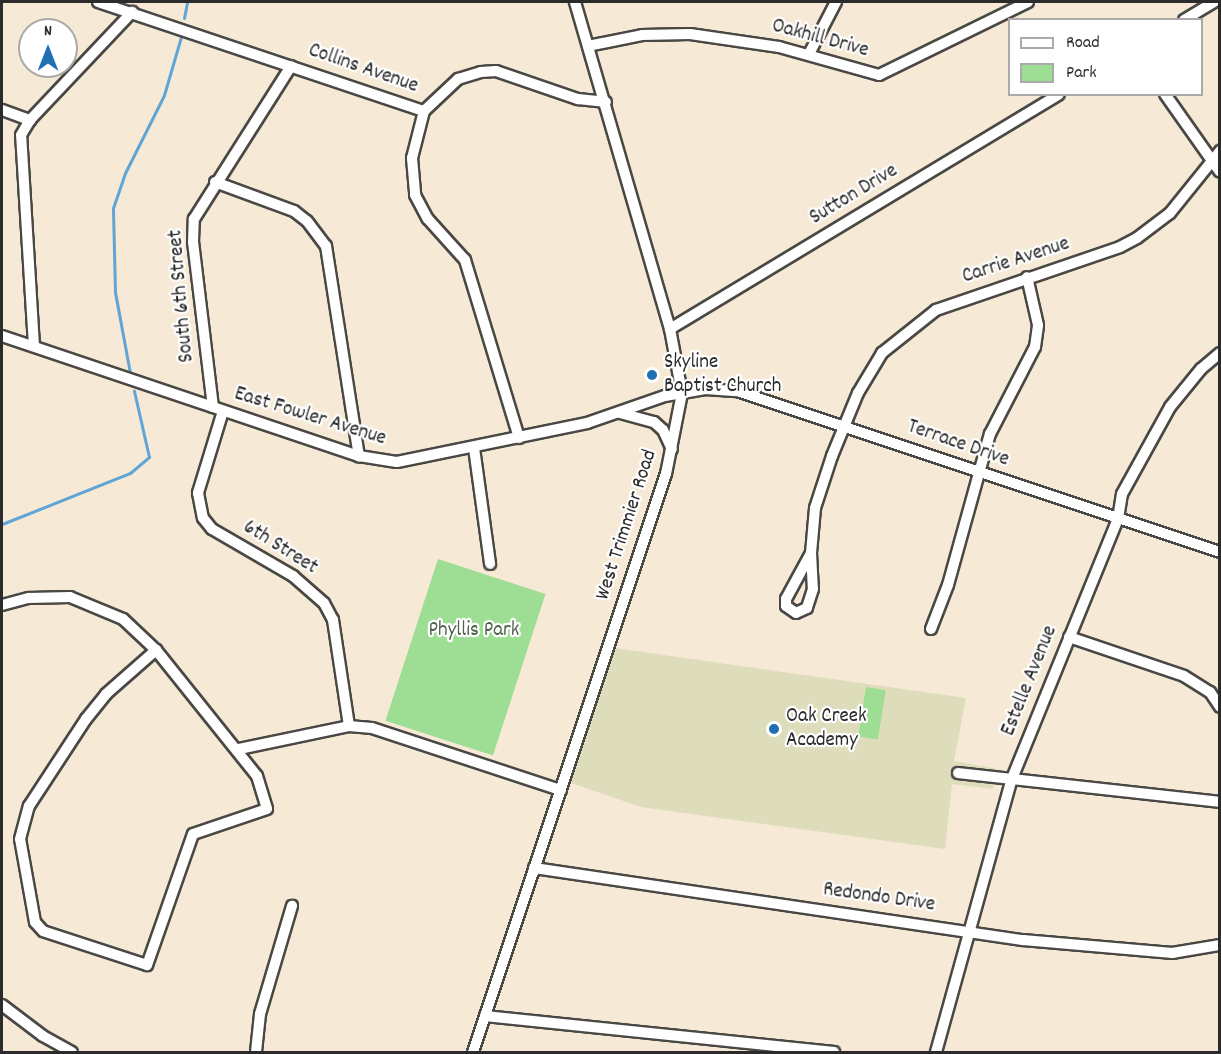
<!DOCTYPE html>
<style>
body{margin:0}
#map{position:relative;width:1221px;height:1054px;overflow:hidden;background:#f6e9d5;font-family:Dekko,sans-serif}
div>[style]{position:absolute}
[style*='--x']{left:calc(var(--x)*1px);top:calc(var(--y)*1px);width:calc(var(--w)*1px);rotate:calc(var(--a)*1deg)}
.built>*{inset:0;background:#deddbb}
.green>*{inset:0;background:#9ede94;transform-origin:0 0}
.stream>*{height:3px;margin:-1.5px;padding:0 1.5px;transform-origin:1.5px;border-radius:1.5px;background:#60a5d5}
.roads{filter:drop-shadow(2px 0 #494844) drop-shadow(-2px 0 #494844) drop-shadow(0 2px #494844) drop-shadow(0 -2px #494844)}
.minor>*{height:10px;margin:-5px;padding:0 5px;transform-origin:5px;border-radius:5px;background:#fff}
.dots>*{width:16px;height:16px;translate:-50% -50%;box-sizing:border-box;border:3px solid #fff;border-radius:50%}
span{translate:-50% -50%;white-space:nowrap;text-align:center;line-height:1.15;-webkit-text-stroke:4.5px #fff;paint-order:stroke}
.street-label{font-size:21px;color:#2b2b2b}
.poi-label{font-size:21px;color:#2b2b2b}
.left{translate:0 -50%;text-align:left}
.park-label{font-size:21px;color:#4e614a}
.frame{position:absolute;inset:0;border:3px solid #2b2b2b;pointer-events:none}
.legend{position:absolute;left:1008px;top:18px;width:195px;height:78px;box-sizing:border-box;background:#fff;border:2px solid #aaa;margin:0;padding:8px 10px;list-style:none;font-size:18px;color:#2b2b2b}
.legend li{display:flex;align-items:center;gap:12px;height:30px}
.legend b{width:30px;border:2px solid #aaa}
.north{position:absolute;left:18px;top:18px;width:60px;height:60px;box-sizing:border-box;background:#fff;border:2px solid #aaa;border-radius:50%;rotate:0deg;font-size:16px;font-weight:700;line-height:24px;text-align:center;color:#2b2b2b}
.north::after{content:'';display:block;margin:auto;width:21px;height:27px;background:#1f6fb2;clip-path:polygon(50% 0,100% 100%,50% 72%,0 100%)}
</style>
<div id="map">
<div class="built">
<i style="clip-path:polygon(615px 648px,966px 698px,954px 761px,998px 769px,993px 789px,952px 784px,945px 849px,641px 807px,571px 783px)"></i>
</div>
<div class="green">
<i style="left:438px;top:559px;width:113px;height:170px;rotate:18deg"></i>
<i style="left:866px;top:687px;width:20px;height:50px;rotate:9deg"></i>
</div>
<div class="stream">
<i style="--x:184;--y:18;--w:16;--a:-79"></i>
<i style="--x:130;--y:373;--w:82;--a:-100.5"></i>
<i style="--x:115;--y:292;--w:84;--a:-91.4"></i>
<i style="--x:113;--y:208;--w:37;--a:-71"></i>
<i style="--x:125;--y:173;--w:87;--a:-63.4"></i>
<i style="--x:164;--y:95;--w:60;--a:-73.7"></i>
<i style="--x:2;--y:524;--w:138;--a:-21.7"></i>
<i style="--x:130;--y:473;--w:25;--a:-40"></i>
<i style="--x:149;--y:457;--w:68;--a:-102.8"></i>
</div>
<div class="roads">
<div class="minor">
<i style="--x:98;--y:2;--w:344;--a:18.5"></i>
<i style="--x:424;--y:111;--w:47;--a:-43.3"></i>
<i style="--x:458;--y:79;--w:24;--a:-17"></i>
<i style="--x:481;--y:72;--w:15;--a:-4"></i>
<i style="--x:496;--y:71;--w:87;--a:18.9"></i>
<i style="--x:578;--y:99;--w:28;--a:6"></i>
<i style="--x:1184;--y:20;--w:35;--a:-31"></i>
<i style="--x:588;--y:46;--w:55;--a:-11.5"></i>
<i style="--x:642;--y:35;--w:48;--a:-1.2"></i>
<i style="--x:690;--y:34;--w:90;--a:8.3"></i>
<i style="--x:779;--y:47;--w:104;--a:15.6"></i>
<i style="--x:879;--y:75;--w:166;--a:-26.1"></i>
<i style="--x:809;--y:54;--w:59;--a:-62.6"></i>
<i style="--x:1165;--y:94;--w:95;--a:54.8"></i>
<i style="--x:2;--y:110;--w:30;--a:20"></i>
<i style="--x:424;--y:111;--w:49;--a:104.3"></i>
<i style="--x:412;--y:158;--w:37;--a:85"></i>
<i style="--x:415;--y:195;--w:27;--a:62"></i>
<i style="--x:428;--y:219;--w:55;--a:47.9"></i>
<i style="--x:465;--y:260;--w:186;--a:73.1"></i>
<i style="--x:215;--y:182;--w:84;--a:20.2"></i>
<i style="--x:294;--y:211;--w:16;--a:38"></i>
<i style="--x:307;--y:221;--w:31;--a:53"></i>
<i style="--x:326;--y:246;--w:213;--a:81.1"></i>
<i style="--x:670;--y:329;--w:454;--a:-31.1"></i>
<i style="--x:2;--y:336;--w:377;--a:18.6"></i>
<i style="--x:359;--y:456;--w:38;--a:9"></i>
<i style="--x:397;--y:462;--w:194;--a:-11.6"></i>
<i style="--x:587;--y:423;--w:83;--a:-19.1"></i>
<i style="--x:665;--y:396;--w:41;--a:-9.9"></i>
<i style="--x:705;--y:389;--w:32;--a:4"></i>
<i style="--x:737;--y:391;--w:509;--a:18.43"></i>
<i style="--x:34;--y:346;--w:211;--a:-93.5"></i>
<i style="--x:21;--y:135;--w:17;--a:-59"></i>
<i style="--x:30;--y:120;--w:149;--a:-46.6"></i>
<i style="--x:213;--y:407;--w:166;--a:-96.9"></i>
<i style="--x:193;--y:242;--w:23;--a:-88"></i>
<i style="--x:194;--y:219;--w:181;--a:-57.6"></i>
<i style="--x:223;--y:411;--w:86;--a:107"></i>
<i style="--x:198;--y:493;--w:25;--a:79"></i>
<i style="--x:203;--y:518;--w:14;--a:51"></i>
<i style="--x:212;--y:529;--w:94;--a:30.1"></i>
<i style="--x:293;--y:576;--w:41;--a:41.1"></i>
<i style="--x:324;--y:603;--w:19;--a:62"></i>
<i style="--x:333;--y:620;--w:107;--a:81.4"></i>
<i style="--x:620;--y:413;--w:35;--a:15"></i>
<i style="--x:654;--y:422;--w:12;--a:42"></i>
<i style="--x:663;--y:430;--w:21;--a:65"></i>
<i style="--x:474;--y:448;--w:117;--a:82.1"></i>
<i style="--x:811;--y:553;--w:36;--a:87"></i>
<i style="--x:813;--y:589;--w:20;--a:108"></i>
<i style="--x:807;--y:608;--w:12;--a:156"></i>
<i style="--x:796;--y:613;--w:12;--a:-145"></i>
<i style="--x:786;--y:606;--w:7;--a:-90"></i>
<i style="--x:786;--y:599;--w:52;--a:-61.5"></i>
<i style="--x:811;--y:553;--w:45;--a:-84.9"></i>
<i style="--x:815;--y:508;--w:55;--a:-71.9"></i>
<i style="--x:832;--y:456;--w:68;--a:-67.6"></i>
<i style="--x:858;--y:393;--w:47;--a:-59"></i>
<i style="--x:882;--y:353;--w:69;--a:-38.5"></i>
<i style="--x:936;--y:310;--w:194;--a:-18.9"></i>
<i style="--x:1120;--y:247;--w:19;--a:-28"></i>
<i style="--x:1137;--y:238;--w:41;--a:-37.1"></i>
<i style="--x:1170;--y:213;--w:80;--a:-51.1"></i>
<i style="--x:2;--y:605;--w:28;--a:-15"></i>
<i style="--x:29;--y:598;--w:41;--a:-1.4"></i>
<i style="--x:70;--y:597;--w:57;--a:22.5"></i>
<i style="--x:123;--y:619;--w:45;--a:43.2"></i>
<i style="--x:156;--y:650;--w:161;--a:51.3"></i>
<i style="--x:257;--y:776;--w:34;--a:73"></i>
<i style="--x:267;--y:809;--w:78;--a:161.3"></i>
<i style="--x:193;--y:834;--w:139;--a:109.3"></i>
<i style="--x:147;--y:965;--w:109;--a:-161.9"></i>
<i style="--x:43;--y:931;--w:12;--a:-132"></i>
<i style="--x:35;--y:922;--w:84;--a:-100.2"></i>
<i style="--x:20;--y:839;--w:34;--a:-75"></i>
<i style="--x:29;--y:806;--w:104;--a:-56.8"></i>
<i style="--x:86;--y:719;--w:32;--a:-51"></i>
<i style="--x:106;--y:694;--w:67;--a:-41.3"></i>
<i style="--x:931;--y:629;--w:47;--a:-68.9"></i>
<i style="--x:948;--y:585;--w:157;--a:-74.5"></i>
<i style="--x:990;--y:434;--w:98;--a:-62.7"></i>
<i style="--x:1035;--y:347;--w:22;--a:-82"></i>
<i style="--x:1038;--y:325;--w:49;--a:-102.9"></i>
<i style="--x:1069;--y:637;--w:121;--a:18.7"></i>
<i style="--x:1184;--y:676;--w:31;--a:32"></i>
<i style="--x:1210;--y:692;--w:18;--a:56"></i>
<i style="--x:239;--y:749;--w:112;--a:-11.8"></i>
<i style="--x:349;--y:726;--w:23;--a:5"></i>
<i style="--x:372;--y:728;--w:199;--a:18.2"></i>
<i style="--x:958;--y:773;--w:264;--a:6.3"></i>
<i style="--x:534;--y:868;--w:494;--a:8.4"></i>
<i style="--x:1023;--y:940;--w:150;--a:5"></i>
<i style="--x:1172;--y:953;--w:49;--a:-9.5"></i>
<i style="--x:2;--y:1005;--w:51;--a:37.1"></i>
<i style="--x:43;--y:1036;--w:33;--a:29"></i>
<i style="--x:485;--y:1016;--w:351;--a:5.9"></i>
<i style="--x:256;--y:1052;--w:38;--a:-84"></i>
<i style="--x:260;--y:1014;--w:113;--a:-73.5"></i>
<i style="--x:473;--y:1052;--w:609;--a:-71.54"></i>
<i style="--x:666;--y:474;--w:83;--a:-78.8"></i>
<i style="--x:682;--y:393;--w:65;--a:-100.6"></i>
<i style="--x:670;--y:329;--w:341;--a:-106.2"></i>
<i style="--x:936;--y:1052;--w:281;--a:-74.5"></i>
<i style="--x:1011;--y:781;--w:283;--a:-67.8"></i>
<i style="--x:1118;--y:519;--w:25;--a:-81"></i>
<i style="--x:1122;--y:494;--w:99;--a:-61.1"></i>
<i style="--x:1170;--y:407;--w:49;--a:-50.8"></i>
<i style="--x:1201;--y:369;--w:25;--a:-40"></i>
</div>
</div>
<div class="dots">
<i style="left:652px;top:375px;background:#1f6fb2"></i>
<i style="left:774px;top:729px;background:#1f6fb2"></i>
</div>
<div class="street-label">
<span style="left:820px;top:39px;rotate:15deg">Oakhill Drive</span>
<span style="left:363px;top:69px;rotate:19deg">Collins Avenue</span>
<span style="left:854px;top:195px;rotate:-31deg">Sutton Drive</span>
<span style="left:1016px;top:261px;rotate:-18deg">Carrie Avenue</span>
<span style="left:182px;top:296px;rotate:-95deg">South 6th Street</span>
<span style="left:310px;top:417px;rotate:17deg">East Fowler Avenue</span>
<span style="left:958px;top:444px;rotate:19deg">Terrace Drive</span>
<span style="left:627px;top:525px;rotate:-72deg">West Trimmier Road</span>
<span style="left:280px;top:548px;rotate:32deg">6th Street</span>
<span style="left:1030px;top:681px;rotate:-68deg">Estelle Avenue</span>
<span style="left:879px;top:898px;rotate:8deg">Redondo Drive</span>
</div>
<div class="poi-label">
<span class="left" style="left:664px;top:375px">Skyline<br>Baptist Church</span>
<span class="left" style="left:786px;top:729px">Oak Creek<br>Academy</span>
</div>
<div class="park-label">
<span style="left:474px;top:631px">Phyllis Park</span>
</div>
<div class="frame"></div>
<ul class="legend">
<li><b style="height:8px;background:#fff"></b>Road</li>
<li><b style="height:16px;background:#9ede94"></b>Park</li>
</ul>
<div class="north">N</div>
</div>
